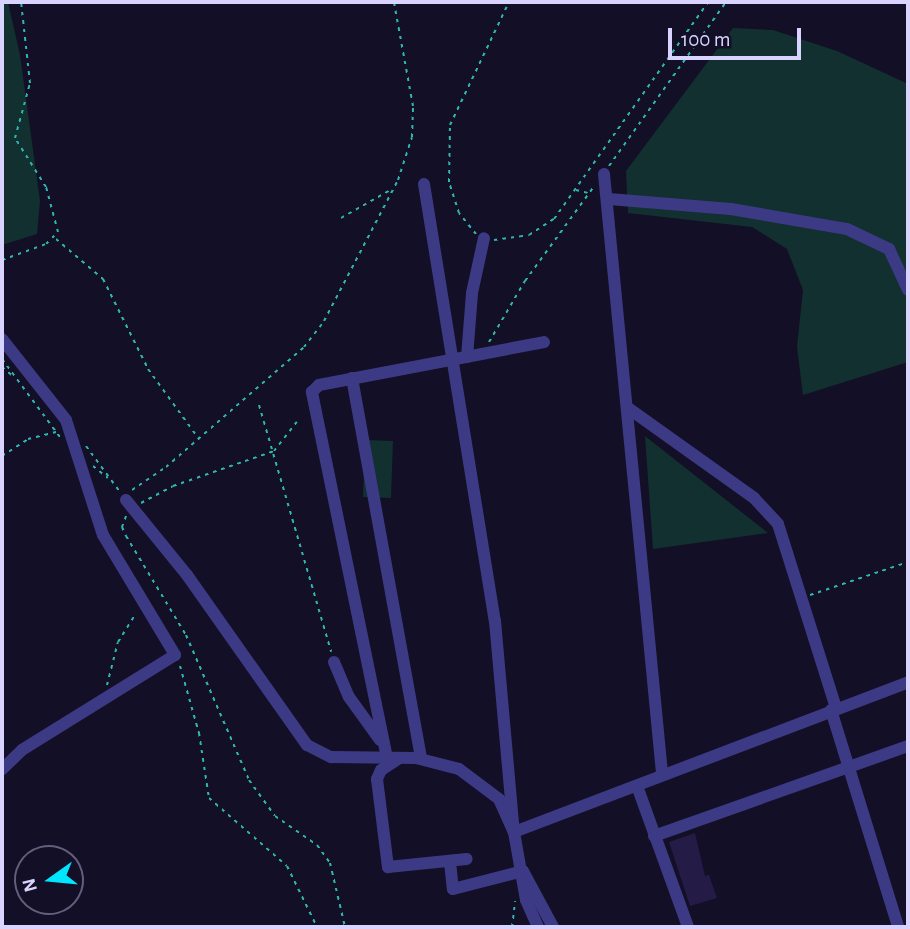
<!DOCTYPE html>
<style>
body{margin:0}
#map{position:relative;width:910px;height:929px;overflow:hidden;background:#130f26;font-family:"Alegreya Sans",sans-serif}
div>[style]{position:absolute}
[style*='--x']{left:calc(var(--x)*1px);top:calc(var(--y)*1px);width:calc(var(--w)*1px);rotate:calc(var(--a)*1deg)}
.green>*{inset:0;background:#12302f;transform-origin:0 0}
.building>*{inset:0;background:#241b47}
.path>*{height:2px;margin-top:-1px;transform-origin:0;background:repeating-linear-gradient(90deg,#2fb8b0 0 3.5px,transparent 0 8.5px)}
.minor>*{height:12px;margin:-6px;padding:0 6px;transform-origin:6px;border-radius:6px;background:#3d3a85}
span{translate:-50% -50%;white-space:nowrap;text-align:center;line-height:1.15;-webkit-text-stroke:5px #130f26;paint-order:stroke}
.frame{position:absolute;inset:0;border:4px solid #d9d4ff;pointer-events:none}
.north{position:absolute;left:14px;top:845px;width:70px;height:70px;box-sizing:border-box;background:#130f26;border:2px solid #625e7d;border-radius:50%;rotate:255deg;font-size:19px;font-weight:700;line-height:28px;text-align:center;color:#d9d4ff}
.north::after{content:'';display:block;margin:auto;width:24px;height:32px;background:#00e5ff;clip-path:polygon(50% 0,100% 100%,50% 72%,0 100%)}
.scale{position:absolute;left:668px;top:28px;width:133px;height:32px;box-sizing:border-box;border:4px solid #d9d4ff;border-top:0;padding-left:9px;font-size:21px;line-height:24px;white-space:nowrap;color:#d9d4ff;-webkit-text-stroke:5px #130f26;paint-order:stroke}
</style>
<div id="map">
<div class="green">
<i style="clip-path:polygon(2px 2px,8px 2px,20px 55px,40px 201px,37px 234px,2px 245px)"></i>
<i style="clip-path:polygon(733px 28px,773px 30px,837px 51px,908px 84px,908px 362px,803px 395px,797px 347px,803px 290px,787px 249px,752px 227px,628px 213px,626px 171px)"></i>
<i style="clip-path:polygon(645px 436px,768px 533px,653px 549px)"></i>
<i style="left:365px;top:440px;width:28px;height:57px;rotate:2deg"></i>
</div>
<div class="building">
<i style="clip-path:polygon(695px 833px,705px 876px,709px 875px,717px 898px,690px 906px,669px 842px)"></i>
</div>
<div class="path">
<i style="--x:609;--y:166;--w:201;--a:-54.5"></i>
<i style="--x:576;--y:190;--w:12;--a:14"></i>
<i style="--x:341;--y:218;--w:59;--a:-29.6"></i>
<i style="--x:476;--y:234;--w:27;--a:-129"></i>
<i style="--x:459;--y:213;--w:33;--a:-108"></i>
<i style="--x:449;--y:182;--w:57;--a:-89"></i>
<i style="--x:450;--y:125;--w:136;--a:-64.4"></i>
<i style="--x:56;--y:239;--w:62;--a:40.4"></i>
<i style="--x:103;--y:279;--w:101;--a:63.4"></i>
<i style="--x:148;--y:369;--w:87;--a:53.9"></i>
<i style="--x:494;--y:240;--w:35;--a:-8"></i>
<i style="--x:529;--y:235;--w:30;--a:-33"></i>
<i style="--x:554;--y:219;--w:266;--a:-54.6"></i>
<i style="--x:2;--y:260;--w:47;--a:-20"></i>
<i style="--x:46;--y:244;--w:17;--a:-45"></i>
<i style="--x:58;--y:232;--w:47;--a:-104.9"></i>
<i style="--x:46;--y:187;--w:58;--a:-122.3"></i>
<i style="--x:15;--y:138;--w:57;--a:-74.7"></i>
<i style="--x:30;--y:83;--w:81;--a:-96.3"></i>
<i style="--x:489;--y:342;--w:71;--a:-59.5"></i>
<i style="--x:525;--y:281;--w:119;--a:-53.9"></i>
<i style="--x:2;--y:359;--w:97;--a:53.4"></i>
<i style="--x:2;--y:367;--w:16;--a:40"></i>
<i style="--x:259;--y:405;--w:257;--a:73.7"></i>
<i style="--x:86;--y:446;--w:57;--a:53.5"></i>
<i style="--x:2;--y:456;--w:31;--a:-33"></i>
<i style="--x:28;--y:439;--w:30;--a:-14"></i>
<i style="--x:93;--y:466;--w:19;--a:39"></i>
<i style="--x:132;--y:490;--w:41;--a:-34.1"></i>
<i style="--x:166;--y:467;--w:183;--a:-41"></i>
<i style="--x:304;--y:347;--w:33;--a:-52"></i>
<i style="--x:324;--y:321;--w:159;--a:-62.3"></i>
<i style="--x:398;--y:180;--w:45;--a:-72"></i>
<i style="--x:412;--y:137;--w:31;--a:-88"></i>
<i style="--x:413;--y:106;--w:106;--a:-100.4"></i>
<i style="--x:141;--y:503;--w:36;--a:-28"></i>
<i style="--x:173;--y:486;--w:107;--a:-19.1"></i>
<i style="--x:274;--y:451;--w:37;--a:-52"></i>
<i style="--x:126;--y:516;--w:12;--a:110"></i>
<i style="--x:122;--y:527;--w:10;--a:66"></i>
<i style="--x:126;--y:536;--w:116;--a:58.8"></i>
<i style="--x:186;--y:635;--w:158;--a:66.5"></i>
<i style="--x:249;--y:780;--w:44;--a:54.2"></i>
<i style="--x:275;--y:816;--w:51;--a:34.6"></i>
<i style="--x:317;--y:845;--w:22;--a:54"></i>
<i style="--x:330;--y:863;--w:66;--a:76.8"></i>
<i style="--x:810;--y:595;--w:103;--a:-18.6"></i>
<i style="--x:180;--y:666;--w:70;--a:74.2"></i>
<i style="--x:199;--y:733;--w:66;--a:81.3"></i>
<i style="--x:209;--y:798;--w:103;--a:41.1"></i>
<i style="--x:287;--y:866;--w:68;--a:63.8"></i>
<i style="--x:107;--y:685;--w:44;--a:-75.7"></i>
<i style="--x:118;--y:642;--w:34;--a:-58"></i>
<i style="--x:512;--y:927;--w:26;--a:-83"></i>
</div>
<div class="minor">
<i style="--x:604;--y:174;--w:602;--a:84.47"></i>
<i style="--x:424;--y:184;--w:443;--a:80.8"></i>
<i style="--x:495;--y:621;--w:212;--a:84.9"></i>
<i style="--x:609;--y:199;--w:122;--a:4.7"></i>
<i style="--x:731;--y:209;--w:118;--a:9.8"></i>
<i style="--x:847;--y:229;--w:47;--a:25.5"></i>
<i style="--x:889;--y:249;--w:45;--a:65.1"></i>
<i style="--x:2;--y:339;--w:103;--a:51.7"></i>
<i style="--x:66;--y:420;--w:121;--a:72.2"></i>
<i style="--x:103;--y:535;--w:140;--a:59"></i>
<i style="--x:175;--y:655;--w:180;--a:148.2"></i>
<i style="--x:22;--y:750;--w:28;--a:136"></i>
<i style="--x:467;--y:357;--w:64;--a:-85.5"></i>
<i style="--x:472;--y:293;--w:56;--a:-77.7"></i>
<i style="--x:352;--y:378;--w:387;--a:79.7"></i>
<i style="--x:628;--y:408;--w:155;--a:35.5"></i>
<i style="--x:754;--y:498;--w:35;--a:47"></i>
<i style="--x:778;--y:524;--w:193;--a:72.5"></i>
<i style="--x:126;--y:500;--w:97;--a:50.9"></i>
<i style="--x:187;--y:575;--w:208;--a:54.8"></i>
<i style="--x:307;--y:745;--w:27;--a:27"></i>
<i style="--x:331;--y:757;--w:85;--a:0.7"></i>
<i style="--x:416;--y:758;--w:44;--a:14.3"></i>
<i style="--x:459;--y:769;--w:50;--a:36.9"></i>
<i style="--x:499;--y:799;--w:36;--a:66"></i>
<i style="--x:514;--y:832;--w:69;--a:80"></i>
<i style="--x:526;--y:900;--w:30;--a:66"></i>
<i style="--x:334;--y:662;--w:38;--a:67"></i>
<i style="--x:349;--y:697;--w:53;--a:54.2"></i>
<i style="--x:831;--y:710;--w:227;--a:72.8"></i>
<i style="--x:387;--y:758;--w:374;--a:-101.6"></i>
<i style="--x:312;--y:392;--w:10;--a:-45"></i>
<i style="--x:319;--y:385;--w:229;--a:-10.8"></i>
<i style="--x:398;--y:759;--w:20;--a:147"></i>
<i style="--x:381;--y:770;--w:10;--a:114"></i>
<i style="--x:377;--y:779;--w:89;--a:82.9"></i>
<i style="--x:388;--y:867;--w:79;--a:-5.8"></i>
<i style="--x:637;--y:786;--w:150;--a:70.1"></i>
<i style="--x:514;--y:832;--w:422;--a:-20.8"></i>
<i style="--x:654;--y:836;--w:269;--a:-19.5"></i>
<i style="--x:450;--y:862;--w:27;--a:84"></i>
<i style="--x:453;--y:889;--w:72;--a:-14.4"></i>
<i style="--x:523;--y:871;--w:64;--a:61.8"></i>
</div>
<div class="frame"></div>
<div class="north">N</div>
<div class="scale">100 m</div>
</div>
